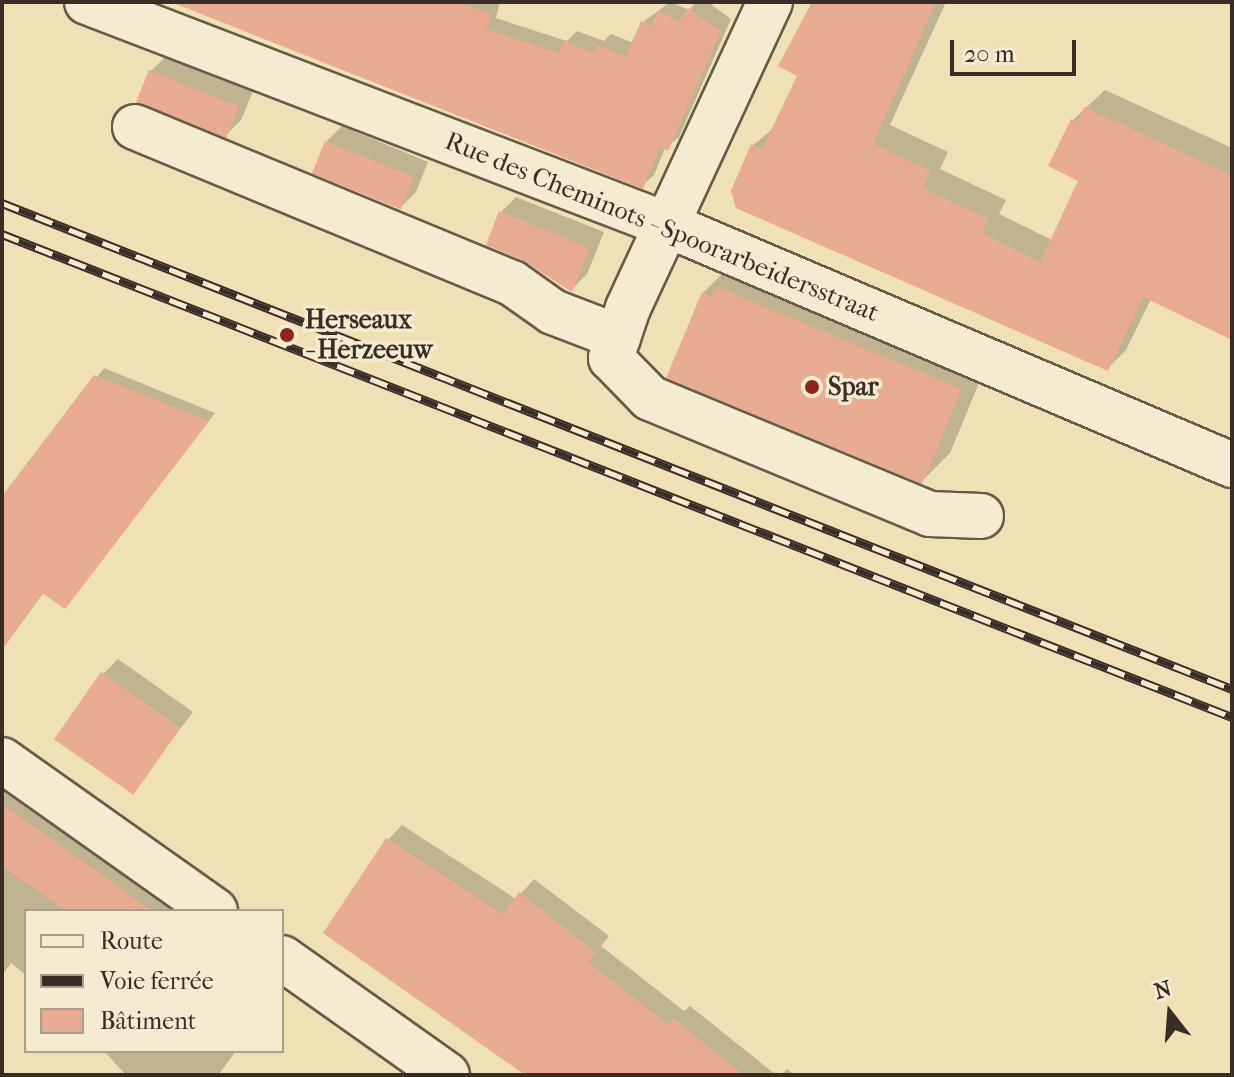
<!DOCTYPE html>
<meta charset="utf-8">
<style>
body{margin:0}
#map{position:relative;width:1234px;height:1077px;overflow:hidden;background:#f0e0b6;font-family:"IM FELL French Canon",serif}
div>[style]{position:absolute}
[style*='--x']{left:calc(var(--x)*1px);top:calc(var(--y)*1px);width:calc(var(--w)*1px);rotate:calc(var(--a)*1deg)}
.shadow>*{inset:0;background:#0003}
.building>*{inset:0;background:#e7ac91;transform-origin:0 0}
.roads{filter:drop-shadow(2px 0 #675a4b) drop-shadow(-2px 0 #675a4b) drop-shadow(0 2px #675a4b) drop-shadow(0 -2px #675a4b)}
.minor>*{height:44px;margin:-22px;padding:0 22px;transform-origin:22px;border-radius:22px;background:#f5ebd0}
.rail>*{height:9px;margin-top:-4.5px;transform-origin:0;background:repeating-linear-gradient(90deg,#f5ebd0 0 18px,#392d27 0 36px);box-sizing:border-box;border-block:2px solid #392d27}
.dots>*{width:22px;height:22px;translate:-50% -50%;box-sizing:border-box;border:4px solid #f5ebd0;border-radius:50%}
span{translate:-50% -50%;white-space:nowrap;text-align:center;line-height:1.15;-webkit-text-stroke:7px #f5ebd0;paint-order:stroke}
.street-label{font-size:26px;color:#392d27}
.poi-label{font-size:26px;color:#392d27;font-weight:700}
.left{translate:0 -50%;text-align:left}
.frame{position:absolute;inset:0;border:4px solid #392d27;pointer-events:none}
.legend{position:absolute;left:24px;top:909px;width:260px;height:144px;box-sizing:border-box;background:#f5ebd0;border:2px solid #aa9f8c;margin:0;padding:10px 14px;list-style:none;font-size:24px;color:#392d27}
.legend li{display:flex;align-items:center;gap:16px;height:40px}
.legend b{width:40px;border:2px solid #aa9f8c}
.north{position:absolute;left:1130px;top:973px;width:80px;height:80px;-webkit-text-stroke:6px #f5ebd0;paint-order:stroke;rotate:343deg;font-size:22px;font-weight:700;line-height:32px;text-align:center;color:#392d27}
.north::after{content:'';display:block;margin:auto;width:28px;height:36px;background:#392d27;clip-path:polygon(50% 0,100% 100%,50% 72%,0 100%)}
.scale{position:absolute;left:950px;top:40px;width:126px;height:36px;box-sizing:border-box;border:4px solid #392d27;border-top:0;padding-left:10px;font-size:24px;line-height:28px;white-space:nowrap;color:#392d27;-webkit-text-stroke:6px #f5ebd0;paint-order:stroke}
</style>
<div id="map">
<div class="shadow">
<i style="clip-path:polygon(175px 2px,500px 2px,496px 18px,567px 41px,577px 31px,604px 41px,611px 34px,634px 43px,643px 22px,670px 2px,689px 10px,696px 2px,708px 2px,731px 19px,679px 137px,665px 148px,654px 175px,642px 186px)"></i>
<i style="clip-path:polygon(814px 2px,946px 2px,890px 125px,948px 152px,940px 169px,1006px 200px,999px 214px,1052px 240px,1081px 180px,1073px 120px,1105px 90px,1232px 148px,1232px 337px,1151px 299px,1126px 350px,1107px 369px,752px 146px,774px 128px,800px 75px)"></i>
<i style="clip-path:polygon(166px 56px,253px 91px,241px 120px,226px 135px,151px 71px)"></i>
<i style="clip-path:polygon(342px 126px,428px 162px,416px 192px,400px 208px,326px 142px)"></i>
<i style="clip-path:polygon(516px 197px,604px 232px,587px 274px,572px 289px,501px 212px)"></i>
<i style="clip-path:polygon(731px 265px,988px 361px,950px 453px,922px 481px,703px 293px)"></i>
<i style="clip-path:polygon(104px 368px,215px 413px,73px 598px,44px 592px,2px 650px,2px 499px)"></i>
<i style="clip-path:polygon(118px 659px,193px 712px,132px 792px,103px 674px)"></i>
<i style="clip-path:polygon(2px 780px,188px 911px,26px 911px,26px 975px,11px 963px,2px 975px)"></i>
<i style="clip-path:polygon(402px 825px,516px 899px,534px 879px,609px 936px,601px 946px,684px 1011px,690px 1006px,776px 1075px,528px 1075px,388px 840px)"></i>
<i style="clip-path:polygon(104px 1051px,236px 1051px,218px 1075px,126px 1075px)"></i>
<i style="clip-path:polygon(787px 1069px,795px 1075px,781px 1075px)"></i>
</div>
<div class="building">
<i style="clip-path:polygon(171px 2px,457px 2px,491px 14px,486px 29px,559px 53px,564px 41px,594px 53px,597px 45px,626px 56px,641px 21px,651px 26px,659px 10px,679px 22px,688px 8px,721px 31px,668px 151px,660px 147px,643px 189px)"></i>
<i style="clip-path:polygon(812px 2px,936px 2px,873px 144px,931px 171px,923px 188px,989px 219px,982px 233px,1040px 262px,1078px 181px,1048px 166px,1071px 119px,1078px 122px,1084px 107px,1232px 175px,1232px 340px,1143px 297px,1108px 371px,736px 208px,731px 191px,751px 144px,762px 149px,797px 76px,778px 66px)"></i>
<i style="left:149px;top:70px;width:97px;height:35px;rotate:22deg"></i>
<i style="left:325px;top:141px;width:96px;height:35px;rotate:22deg"></i>
<i style="clip-path:polygon(499px 211px,590px 248px,572px 292px,522px 260px,486px 245px)"></i>
<i style="clip-path:polygon(718px 287px,962px 389px,922px 484px,666px 378px,702px 292px,712px 296px)"></i>
<i style="clip-path:polygon(94px 375px,209px 421px,65px 609px,42px 593px,2px 649px,2px 496px)"></i>
<i style="left:101px;top:672px;width:97px;height:82px;rotate:35deg"></i>
<i style="clip-path:polygon(2px 804px,91px 867px,152px 911px,66px 911px,2px 866px)"></i>
<i style="clip-path:polygon(386px 838px,503px 914px,519px 892px,596px 952px,588px 962px,669px 1025px,674px 1019px,744px 1075px,525px 1075px,323px 933px)"></i>
</div>
<div class="roads">
<div class="minor">
<i style="--x:87;--y:2;--w:625;--a:21.02"></i>
<i style="--x:670;--y:226;--w:611;--a:23.04"></i>
<i style="--x:770;--y:2;--w:337;--a:114.9"></i>
<i style="--x:628;--y:308;--w:53;--a:108.8"></i>
<i style="--x:611;--y:358;--w:56;--a:45.7"></i>
<i style="--x:650;--y:398;--w:303;--a:22.5"></i>
<i style="--x:930;--y:514;--w:51;--a:2.2"></i>
<i style="--x:135;--y:127;--w:408;--a:22.5"></i>
<i style="--x:512;--y:283;--w:50;--a:35.3"></i>
<i style="--x:553;--y:312;--w:70;--a:21"></i>
<i style="--x:2;--y:760;--w:261;--a:35.3"></i>
<i style="--x:282;--y:958;--w:202;--a:35.3"></i>
</div>
</div>
<div class="rail">
<i style="--x:2;--y:203;--w:1323;--a:21.56"></i>
<i style="--x:2;--y:234;--w:1321;--a:21.44"></i>
</div>
<div class="dots">
<i style="left:287px;top:335px;background:#8f2418"></i>
<i style="left:812px;top:387px;background:#8f2418"></i>
</div>
<div class="street-label">
<span style="left:662px;top:227px;rotate:22deg">Rue des Cheminots - Spoorarbeidersstraat</span>
</div>
<div class="poi-label">
<span class="left" style="left:305px;top:335px">Herseaux<br>- Herzeeuw</span>
<span class="left" style="left:828px;top:387px">Spar</span>
</div>
<div class="frame"></div>
<ul class="legend">
<li><b style="height:10px;background:#f5ebd0"></b>Route</li>
<li><b style="height:10px;background:#392d27"></b>Voie ferrée</li>
<li><b style="height:22px;background:#e7ac91"></b>Bâtiment</li>
</ul>
<div class="north">N</div>
<div class="scale">20 m</div>
</div>
